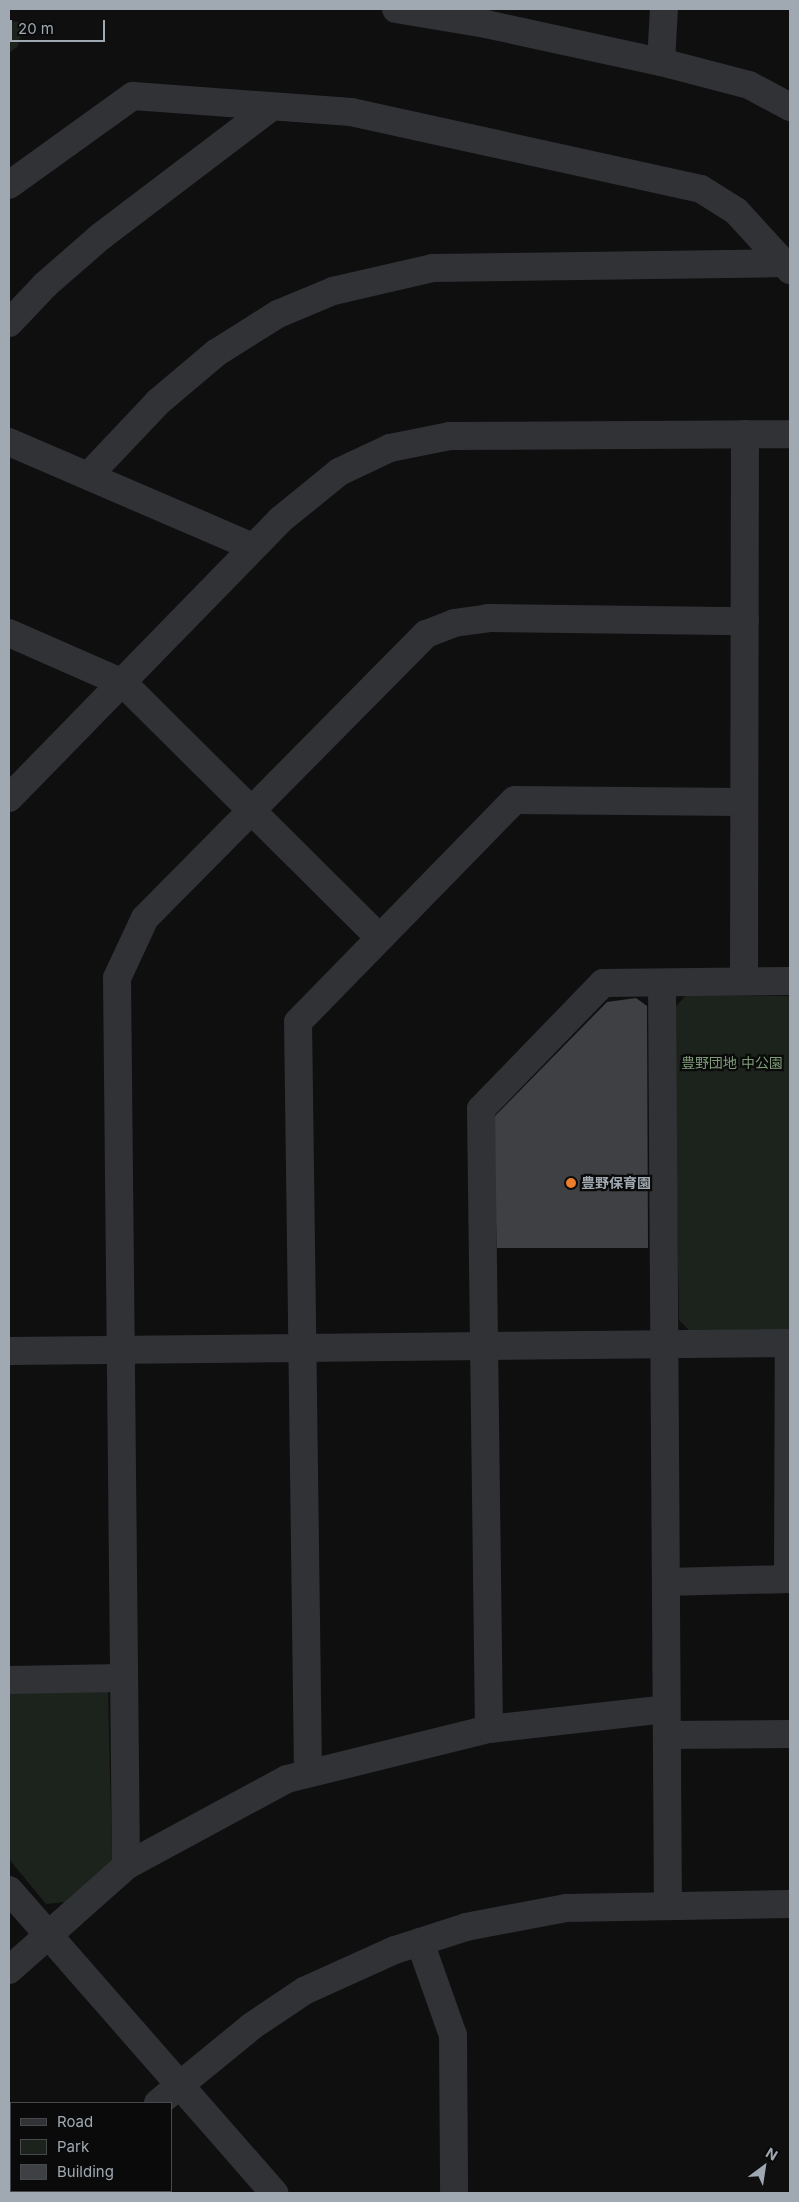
<!DOCTYPE html>
<meta charset="utf-8">
<style>
body{margin:0}
#map{position:relative;width:799px;height:2202px;overflow:hidden;background:#0f0f10;font-family:Inter,"Noto Sans JP",sans-serif}
div>[style]{position:absolute}
[style*='--x']{left:calc(var(--x)*1px);top:calc(var(--y)*1px);width:calc(var(--w)*1px);rotate:calc(var(--a)*1deg)}
.green>*{inset:0;background:#1c231c}
.building>*{inset:0;background:#3e4043}
.minor>*{height:28px;margin:-14px;padding:0 14px;transform-origin:14px;border-radius:14px;background:#303235}
.dots>*{width:14px;height:14px;translate:-50% -50%;box-sizing:border-box;border:2px solid #0a0a0b;border-radius:50%}
span{translate:-50% -50%;white-space:nowrap;text-align:center;line-height:1.15;-webkit-text-stroke:4.5px #0a0a0b;paint-order:stroke}
.park-label{font-size:14px;color:#7e9c77}
.poi-label{font-size:14px;color:#a0a9b1;font-weight:700}
.left{translate:0 -50%;text-align:left}
.frame{position:absolute;inset:0;border:10px solid #a0a9b1;pointer-events:none}
.legend{position:absolute;left:10px;top:2102px;width:162px;height:90px;box-sizing:border-box;background:#0a0a0b;border:1px solid #464a4d;margin:0;padding:6px 9px;list-style:none;font-size:15px;color:#a0a9b1}
.legend li{display:flex;align-items:center;gap:10px;height:25px}
.legend b{width:25px;border:1px solid #464a4d}
.north{position:absolute;left:739px;top:2142px;width:50px;height:50px;-webkit-text-stroke:4px #0a0a0b;paint-order:stroke;rotate:31deg;font-size:14px;font-weight:700;line-height:20px;text-align:center;color:#a0a9b1}
.north::after{content:'';display:block;margin:auto;width:18px;height:22px;background:#a0a9b1;clip-path:polygon(50% 0,100% 100%,50% 72%,0 100%)}
.scale{position:absolute;left:10px;top:20px;width:95px;height:22px;box-sizing:border-box;border:2px solid #a0a9b1;border-top:0;padding-left:6px;font-size:15px;line-height:18px;white-space:nowrap;color:#a0a9b1;-webkit-text-stroke:4px #0a0a0b;paint-order:stroke}
</style>
<div id="map">
<div class="green">
<i style="clip-path:polygon(9px 21px,24px 22px,18px 46px,9px 53px)"></i>
<i style="clip-path:polygon(686px 995px,790px 996px,790px 1330px,690px 1331px,679px 1320px,673px 1010px)"></i>
<i style="clip-path:polygon(108px 1689px,112px 1860px,65px 1902px,46px 1904px,9px 1859px,9px 1690px)"></i>
</div>
<div class="building">
<i style="clip-path:polygon(636px 998px,647px 1006px,648px 1248px,497px 1248px,492px 1119px,607px 1002px)"></i>
</div>
<div class="minor">
<i style="--x:396;--y:9;--w:91;--a:9.5"></i>
<i style="--x:486;--y:24;--w:179;--a:12.3"></i>
<i style="--x:661;--y:62;--w:91;--a:14.6"></i>
<i style="--x:749;--y:85;--w:47;--a:28.2"></i>
<i style="--x:661;--y:62;--w:53;--a:-86.8"></i>
<i style="--x:9;--y:185;--w:153;--a:-35.7"></i>
<i style="--x:133;--y:96;--w:219;--a:4.2"></i>
<i style="--x:351;--y:112;--w:358;--a:12.4"></i>
<i style="--x:701;--y:189;--w:41;--a:32.2"></i>
<i style="--x:736;--y:211;--w:80;--a:47.5"></i>
<i style="--x:9;--y:323;--w:52;--a:-46.5"></i>
<i style="--x:45;--y:285;--w:73;--a:-41.1"></i>
<i style="--x:100;--y:237;--w:215;--a:-37.2"></i>
<i style="--x:9;--y:442;--w:266;--a:23.3"></i>
<i style="--x:90;--y:474;--w:99;--a:-46.6"></i>
<i style="--x:158;--y:402;--w:76;--a:-40.2"></i>
<i style="--x:216;--y:353;--w:73;--a:-32.2"></i>
<i style="--x:278;--y:314;--w:60;--a:-22.7"></i>
<i style="--x:333;--y:291;--w:103;--a:-13"></i>
<i style="--x:433;--y:268;--w:353;--a:-0.8"></i>
<i style="--x:9;--y:633;--w:124;--a:23.7"></i>
<i style="--x:123;--y:683;--w:362;--a:44.8"></i>
<i style="--x:9;--y:798;--w:388;--a:-45.7"></i>
<i style="--x:280;--y:520;--w:76;--a:-39.1"></i>
<i style="--x:339;--y:472;--w:56;--a:-25.2"></i>
<i style="--x:390;--y:448;--w:61;--a:-11.3"></i>
<i style="--x:450;--y:436;--w:340;--a:-0.3"></i>
<i style="--x:744;--y:981;--w:547;--a:-89.9"></i>
<i style="--x:662;--y:984;--w:920;--a:89.63"></i>
<i style="--x:9;--y:1351;--w:781;--a:-0.59"></i>
<i style="--x:788;--y:1579;--w:236;--a:-89.8"></i>
<i style="--x:666;--y:1582;--w:124;--a:-1.4"></i>
<i style="--x:9;--y:1680;--w:113;--a:-1"></i>
<i style="--x:489;--y:1729;--w:620;--a:-90.74"></i>
<i style="--x:481;--y:1109;--w:175;--a:-45.9"></i>
<i style="--x:603;--y:983;--w:187;--a:-0.6"></i>
<i style="--x:667;--y:1735;--w:123;--a:-0.5"></i>
<i style="--x:308;--y:1772;--w:750;--a:-90.76"></i>
<i style="--x:298;--y:1022;--w:310;--a:-45.7"></i>
<i style="--x:515;--y:800;--w:228;--a:0.5"></i>
<i style="--x:126;--y:1866;--w:888;--a:-90.58"></i>
<i style="--x:117;--y:978;--w:66;--a:-65"></i>
<i style="--x:145;--y:918;--w:400;--a:-45.3"></i>
<i style="--x:426;--y:634;--w:30;--a:-21"></i>
<i style="--x:454;--y:623;--w:34;--a:-8"></i>
<i style="--x:488;--y:618;--w:257;--a:0.7"></i>
<i style="--x:9;--y:1890;--w:403;--a:48.8"></i>
<i style="--x:420;--y:1942;--w:99;--a:70.5"></i>
<i style="--x:453;--y:2035;--w:158;--a:89.6"></i>
<i style="--x:9;--y:1970;--w:157;--a:-41.6"></i>
<i style="--x:126;--y:1866;--w:183;--a:-28.4"></i>
<i style="--x:287;--y:1779;--w:208;--a:-13.9"></i>
<i style="--x:489;--y:1729;--w:178;--a:-6.4"></i>
<i style="--x:158;--y:2103;--w:122;--a:-39.3"></i>
<i style="--x:252;--y:2026;--w:63;--a:-33.9"></i>
<i style="--x:304;--y:1991;--w:100;--a:-24.3"></i>
<i style="--x:395;--y:1950;--w:75;--a:-17.9"></i>
<i style="--x:466;--y:1927;--w:102;--a:-10.8"></i>
<i style="--x:566;--y:1908;--w:224;--a:-1"></i>
<i style="--x:138;--y:2191;--w:3;--a:45"></i>
<i style="--x:77;--y:2193;--w:3;--a:-45"></i>
</div>
<div class="dots">
<i style="left:571px;top:1183px;background:#ec7d2b"></i>
</div>
<div class="park-label">
<span style="left:732px;top:1063px">豊野団地 中公園</span>
</div>
<div class="poi-label">
<span class="left" style="left:581px;top:1183px">豊野保育園</span>
</div>
<div class="frame"></div>
<ul class="legend">
<li><b style="height:6px;background:#303235"></b>Road</li>
<li><b style="height:14px;background:#1c231c"></b>Park</li>
<li><b style="height:14px;background:#3e4043"></b>Building</li>
</ul>
<div class="north">N</div>
<div class="scale">20 m</div>
</div>
